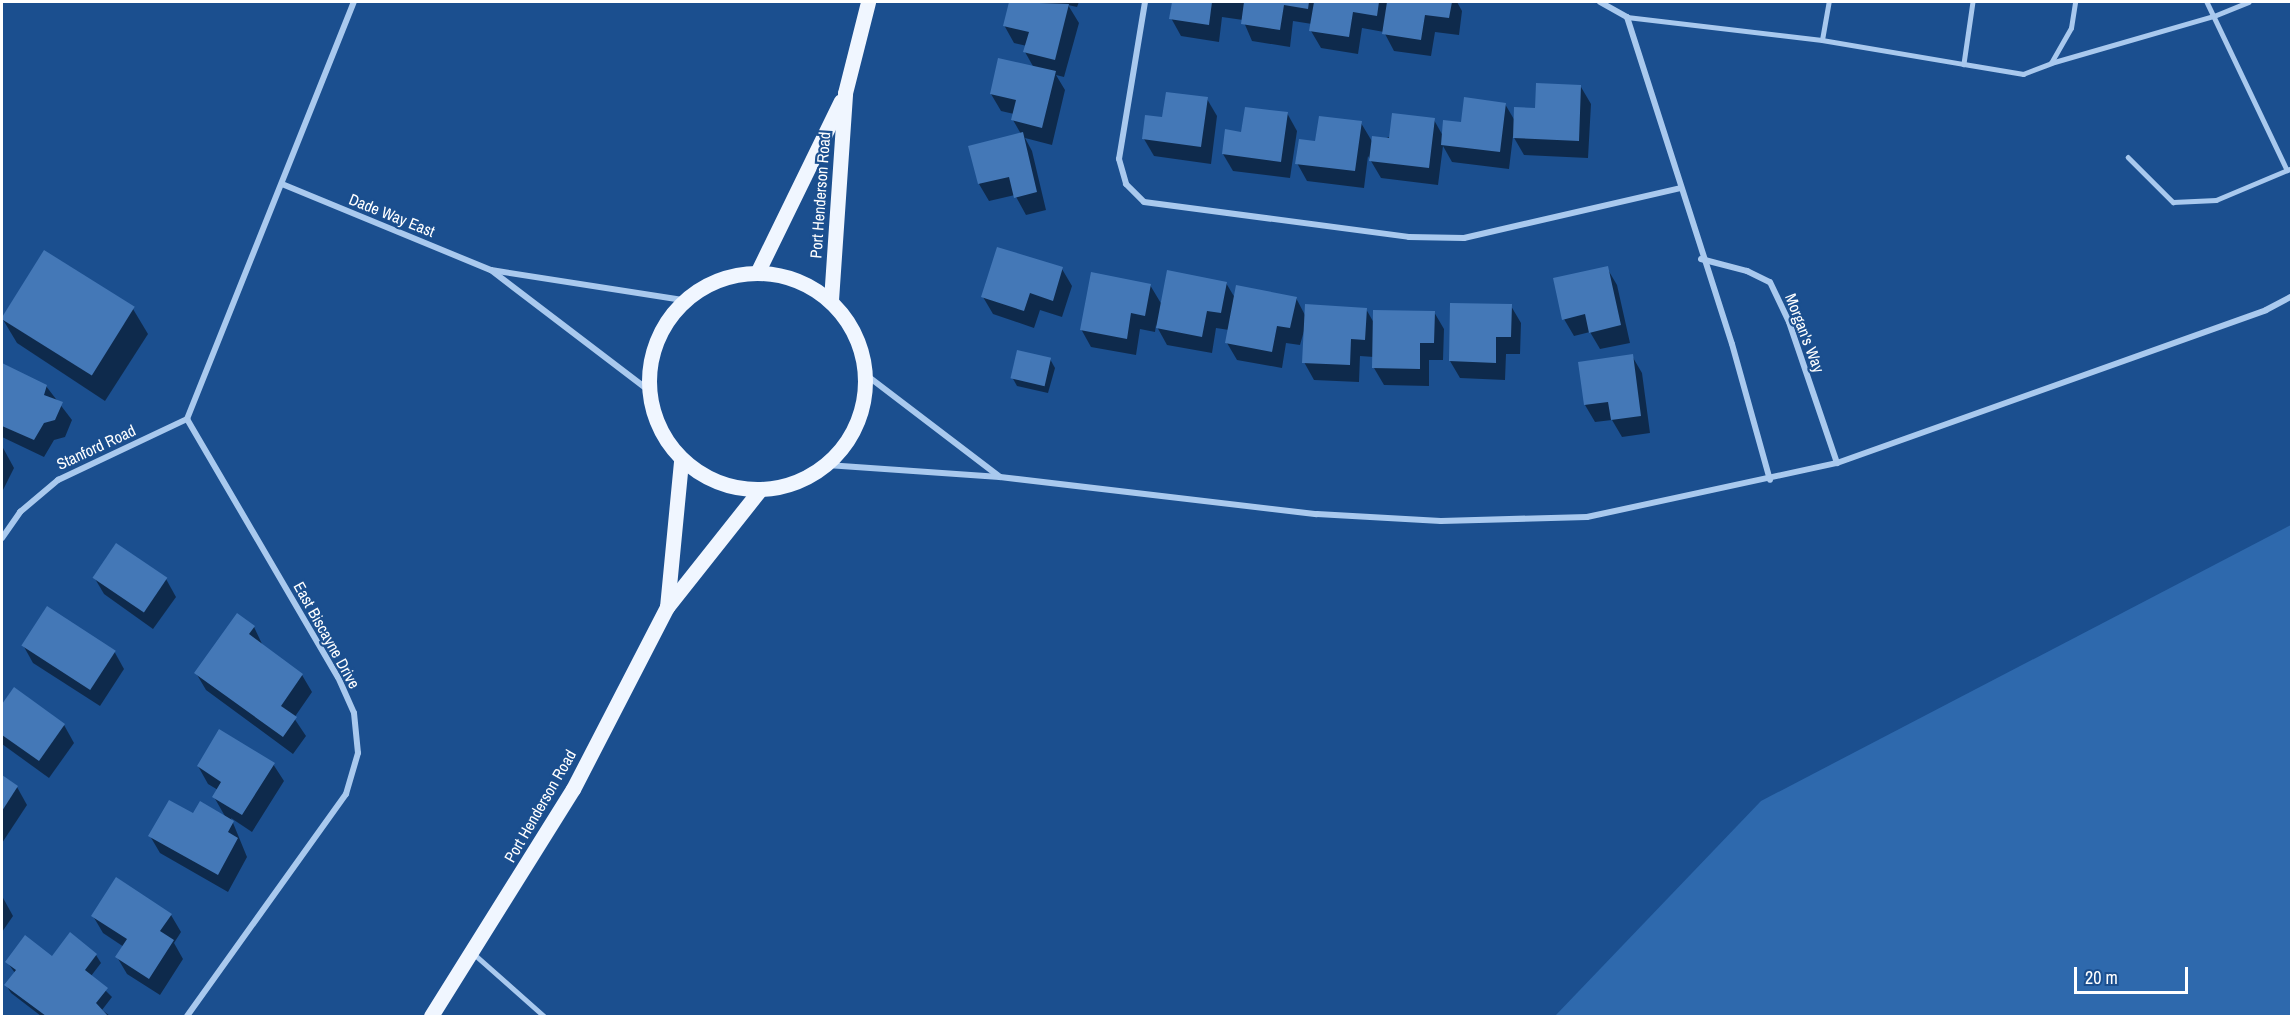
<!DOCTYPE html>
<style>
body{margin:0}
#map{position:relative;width:2293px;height:1018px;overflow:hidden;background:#1b4f8f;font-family:"Archivo Narrow",sans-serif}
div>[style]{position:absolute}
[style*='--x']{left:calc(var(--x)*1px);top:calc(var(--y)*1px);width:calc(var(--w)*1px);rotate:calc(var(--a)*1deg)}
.green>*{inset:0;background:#2e69ad}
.shadow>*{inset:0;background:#0007}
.building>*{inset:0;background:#4478b7;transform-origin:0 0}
.service>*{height:4.5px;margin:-2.25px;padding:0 2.25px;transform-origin:2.25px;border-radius:2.25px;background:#a9c9ee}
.minor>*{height:6px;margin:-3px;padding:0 3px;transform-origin:3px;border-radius:3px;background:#a9c9ee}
.primary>*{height:15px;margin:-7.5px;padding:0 7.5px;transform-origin:7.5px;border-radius:7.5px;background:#f0f6ff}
.primary>.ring{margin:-7.5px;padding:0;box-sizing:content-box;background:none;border:15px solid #f0f6ff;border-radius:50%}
span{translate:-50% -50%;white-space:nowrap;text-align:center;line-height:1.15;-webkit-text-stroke:4.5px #1b4f8f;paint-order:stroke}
.street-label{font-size:16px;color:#fff}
.frame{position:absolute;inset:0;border:3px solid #fff;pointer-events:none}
.scale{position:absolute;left:2074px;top:967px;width:114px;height:27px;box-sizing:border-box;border:3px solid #fff;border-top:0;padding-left:8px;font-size:18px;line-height:21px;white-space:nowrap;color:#fff;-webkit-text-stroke:4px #1b4f8f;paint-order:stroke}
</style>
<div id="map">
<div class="green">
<i style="clip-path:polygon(2291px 525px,2291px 1016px,1555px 1016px,1761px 801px)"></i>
</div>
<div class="shadow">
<i style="clip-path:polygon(1010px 2px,1079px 2px,1077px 7px,1068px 5px,1079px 23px,1064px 77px,1056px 75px,1065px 90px,1052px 145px,1025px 138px,1032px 151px,1046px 210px,1026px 215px,1015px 195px,989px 201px,979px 184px,1021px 134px,1013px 120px,1014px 114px,1001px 111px,991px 94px,1034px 68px,1025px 52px,1027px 46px,1014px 43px,1004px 25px)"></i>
<i style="clip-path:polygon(1173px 2px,1457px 2px,1462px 11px,1459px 35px,1435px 32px,1431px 56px,1394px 51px,1384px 32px,1362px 28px,1358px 54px,1321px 48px,1311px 31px,1312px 24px,1293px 21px,1290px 47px,1252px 41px,1243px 20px,1222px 17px,1219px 42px,1181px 36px,1171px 18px)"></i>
<i style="clip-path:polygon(1581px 87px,1591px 104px,1588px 158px,1524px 155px,1513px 136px,1509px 169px,1452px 162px,1443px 146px,1438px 185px,1381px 178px,1368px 156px,1364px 188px,1307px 181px,1297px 163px,1317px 143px,1361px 123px,1373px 143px,1434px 120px,1443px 136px,1505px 104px,1515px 121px)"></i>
<i style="clip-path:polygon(1207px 99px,1217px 116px,1211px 164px,1154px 156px,1144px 139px,1163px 119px)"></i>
<i style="clip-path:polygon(1287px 113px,1297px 131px,1290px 178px,1233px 171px,1223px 154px,1243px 133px)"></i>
<i style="clip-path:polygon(45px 252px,133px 309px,148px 334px,105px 401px,17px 343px,2px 318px)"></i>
<i style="clip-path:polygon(1607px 268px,1617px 285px,1630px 343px,1600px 349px,1590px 332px,1574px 336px,1564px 319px)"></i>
<i style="clip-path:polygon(1062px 269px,1072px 286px,1062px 317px,1040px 310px,1034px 328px,993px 314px,983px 297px)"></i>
<i style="clip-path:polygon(1226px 283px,1235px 298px,1296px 298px,1306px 317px,1366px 309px,1374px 323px,1434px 312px,1444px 329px,1443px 360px,1429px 360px,1429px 386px,1384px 385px,1374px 368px,1374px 357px,1360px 356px,1359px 382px,1314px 380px,1304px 362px,1306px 324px,1300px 345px,1286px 343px,1282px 368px,1237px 360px,1227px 343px,1229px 330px,1216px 328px,1212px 353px,1167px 345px,1156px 325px,1155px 332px,1140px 329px,1136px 355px,1091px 347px,1081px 329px,1150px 285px,1162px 305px)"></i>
<i style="clip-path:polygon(1511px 306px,1521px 323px,1520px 354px,1506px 354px,1505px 380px,1460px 378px,1450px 361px)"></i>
<i style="clip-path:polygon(1632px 356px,1642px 373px,1650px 433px,1622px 437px,1612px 420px,1595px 422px,1585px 405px)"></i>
<i style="clip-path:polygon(1050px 359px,1055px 368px,1048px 393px,1017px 386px,1012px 377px)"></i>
<i style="clip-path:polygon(2px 364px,46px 386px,72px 420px,65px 437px,54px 440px,44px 457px,2px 437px)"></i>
<i style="clip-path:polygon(2px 446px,14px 468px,2px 492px)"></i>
<i style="clip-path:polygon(94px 577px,166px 579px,176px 597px,153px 629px,104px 594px)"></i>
<i style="clip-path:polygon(238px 615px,254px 627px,263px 646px,302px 675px,312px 692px,294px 718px,306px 736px,293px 754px,206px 690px,196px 673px)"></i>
<i style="clip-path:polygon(23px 645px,114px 651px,124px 669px,100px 706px,33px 663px)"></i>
<i style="clip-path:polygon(14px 689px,64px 725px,74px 743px,49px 778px,2px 744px,2px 706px)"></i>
<i style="clip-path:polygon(273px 764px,284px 781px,252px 832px,231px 818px,247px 857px,228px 892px,160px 853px,150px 836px,193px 815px,226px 818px,214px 797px,218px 790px,208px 784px,198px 766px)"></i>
<i style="clip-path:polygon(2px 777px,17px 787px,27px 805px,2px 843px)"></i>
<i style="clip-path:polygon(2px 896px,13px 916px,2px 932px)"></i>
<i style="clip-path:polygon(171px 915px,181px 932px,174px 943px,183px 959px,160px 995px,127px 974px,117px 957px,124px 947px,103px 933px,93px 916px)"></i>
<i style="clip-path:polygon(96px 955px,101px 963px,91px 976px,112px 997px,102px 1010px,110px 1016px,41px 1016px,11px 993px,6px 985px,15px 973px,7px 962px)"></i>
</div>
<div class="building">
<i style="clip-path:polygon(1009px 2px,1069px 4px,1055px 60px,1023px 52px,1029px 32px,1003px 26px)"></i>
<i style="clip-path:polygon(1172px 2px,1212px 2px,1209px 25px,1169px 19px)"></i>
<i style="clip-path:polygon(1244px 2px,1309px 2px,1308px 9px,1284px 5px,1280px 30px,1241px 24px)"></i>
<i style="clip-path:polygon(1314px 2px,1379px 2px,1377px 16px,1353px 12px,1349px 37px,1309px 31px)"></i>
<i style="clip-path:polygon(1387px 2px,1452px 2px,1449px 18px,1425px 15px,1421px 40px,1382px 34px)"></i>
<i style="clip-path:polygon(998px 58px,1056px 71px,1042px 128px,1011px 120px,1016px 100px,990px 94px)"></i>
<i style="clip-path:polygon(1536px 83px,1581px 85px,1579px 141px,1513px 138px,1514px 107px,1535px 108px)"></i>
<i style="clip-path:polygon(1166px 92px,1208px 97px,1201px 147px,1142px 139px,1145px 115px,1162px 117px)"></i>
<i style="clip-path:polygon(1464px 97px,1506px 103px,1500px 152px,1441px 145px,1443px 120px,1461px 122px)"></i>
<i style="clip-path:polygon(1245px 107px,1288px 112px,1281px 162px,1222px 154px,1225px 129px,1241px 132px)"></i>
<i style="clip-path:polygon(1392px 113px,1435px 118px,1429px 168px,1369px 161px,1372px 136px,1389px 138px)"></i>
<i style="clip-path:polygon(1319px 116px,1362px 121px,1355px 171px,1295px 164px,1299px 139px,1315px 141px)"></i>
<i style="clip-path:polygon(1023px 132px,1037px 192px,1014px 198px,1009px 177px,978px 184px,968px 146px)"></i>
<i style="clip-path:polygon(997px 247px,1063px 267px,1053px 301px,1030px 293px,1024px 311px,981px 297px)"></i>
<i style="left:44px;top:250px;width:107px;height:81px;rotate:32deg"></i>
<i style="clip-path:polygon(1608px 266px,1621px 325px,1589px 333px,1585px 314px,1562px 320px,1553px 278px)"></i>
<i style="clip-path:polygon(1167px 270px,1227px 282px,1221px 313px,1207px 311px,1202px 337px,1156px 328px)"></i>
<i style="clip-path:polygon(1091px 272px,1151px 284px,1145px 316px,1131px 313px,1127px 339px,1080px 330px)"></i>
<i style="clip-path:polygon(1236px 285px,1297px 297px,1290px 328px,1277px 326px,1272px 352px,1225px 343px)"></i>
<i style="clip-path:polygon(1450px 303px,1512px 304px,1511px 337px,1496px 337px,1496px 363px,1449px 361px)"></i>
<i style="clip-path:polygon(1305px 304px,1367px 308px,1365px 340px,1351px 339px,1350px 365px,1302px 363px)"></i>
<i style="clip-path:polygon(1373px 310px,1435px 311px,1434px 343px,1420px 343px,1420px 369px,1372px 368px)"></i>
<i style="left:1017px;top:350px;width:35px;height:29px;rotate:13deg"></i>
<i style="clip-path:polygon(1633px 354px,1641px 416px,1611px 420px,1608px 402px,1584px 405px,1578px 362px)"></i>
<i style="clip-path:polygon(2px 363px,47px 385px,44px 395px,63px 402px,55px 420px,44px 423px,34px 440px,2px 426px)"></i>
<i style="left:116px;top:543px;width:62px;height:42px;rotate:34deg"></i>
<i style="left:47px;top:606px;width:82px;height:47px;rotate:33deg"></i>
<i style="clip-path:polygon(237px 613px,255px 626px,249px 634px,303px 674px,281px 706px,297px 717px,283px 737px,194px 673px)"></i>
<i style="clip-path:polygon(14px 687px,65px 724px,39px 761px,2px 735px,2px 704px)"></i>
<i style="clip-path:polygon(219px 729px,275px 763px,242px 815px,212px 797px,221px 782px,197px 766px)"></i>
<i style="clip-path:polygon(2px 775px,18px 786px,2px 811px)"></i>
<i style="clip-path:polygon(169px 800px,193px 813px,200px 801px,234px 821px,228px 832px,238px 838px,218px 875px,148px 836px)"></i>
<i style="clip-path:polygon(116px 877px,172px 914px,160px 931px,174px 940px,149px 979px,115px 957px,127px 939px,91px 916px)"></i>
<i style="clip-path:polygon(70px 932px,97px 954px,85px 970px,108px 988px,96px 1003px,108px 1016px,46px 1016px,4px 985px,16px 970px,5px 962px,25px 935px,52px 956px)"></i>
</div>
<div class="service">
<i style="--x:1973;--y:2;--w:63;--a:98.3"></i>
<i style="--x:1964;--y:64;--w:60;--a:9.6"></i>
<i style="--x:2023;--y:74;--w:30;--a:-21"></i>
<i style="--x:2051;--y:63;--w:40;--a:-60.3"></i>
<i style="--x:2071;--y:28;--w:26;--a:-81"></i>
<i style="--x:2207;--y:2;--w:186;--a:64.5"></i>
<i style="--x:1627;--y:17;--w:196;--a:6.7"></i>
<i style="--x:1822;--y:40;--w:144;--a:9.6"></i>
<i style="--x:1822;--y:40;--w:39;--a:-80"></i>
<i style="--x:2051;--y:63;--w:170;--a:-16.1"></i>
<i style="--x:2214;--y:16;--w:37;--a:-22"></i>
<i style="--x:2128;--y:157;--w:64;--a:45"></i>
<i style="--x:2173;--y:202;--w:43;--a:-2.7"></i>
<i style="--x:2216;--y:200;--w:82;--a:-22.8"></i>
<i style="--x:474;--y:954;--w:94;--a:41.5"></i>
</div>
<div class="minor">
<i style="--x:1145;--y:2;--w:159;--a:99.4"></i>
<i style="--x:1119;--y:159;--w:26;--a:74"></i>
<i style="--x:1126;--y:184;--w:25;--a:45"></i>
<i style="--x:1144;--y:202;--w:267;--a:7.5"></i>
<i style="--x:1409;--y:237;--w:55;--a:1"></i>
<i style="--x:1464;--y:238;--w:222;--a:-13"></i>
<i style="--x:1600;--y:2;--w:31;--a:29"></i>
<i style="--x:1627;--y:17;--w:343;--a:72.2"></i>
<i style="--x:1732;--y:344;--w:141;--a:74.4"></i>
<i style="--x:282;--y:184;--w:226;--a:22.4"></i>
<i style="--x:1701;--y:259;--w:48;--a:14.6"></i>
<i style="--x:1747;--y:271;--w:25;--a:26"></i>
<i style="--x:1770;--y:282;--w:44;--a:64.6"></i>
<i style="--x:1789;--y:322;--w:149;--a:71.2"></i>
<i style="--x:647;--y:389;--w:196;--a:-142.7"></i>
<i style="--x:491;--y:270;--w:194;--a:8.9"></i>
<i style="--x:187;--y:419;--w:299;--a:59.7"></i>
<i style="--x:338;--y:677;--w:39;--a:66"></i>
<i style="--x:354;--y:713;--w:40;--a:84.3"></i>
<i style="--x:358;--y:753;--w:43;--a:106.3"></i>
<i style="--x:346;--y:794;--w:273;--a:125.6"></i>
<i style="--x:187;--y:419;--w:449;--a:-68.2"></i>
<i style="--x:827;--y:465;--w:173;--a:4"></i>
<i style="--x:1000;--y:477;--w:168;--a:-142.7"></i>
<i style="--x:1000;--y:477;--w:319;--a:6.7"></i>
<i style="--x:1317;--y:514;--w:124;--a:3.2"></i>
<i style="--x:1441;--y:521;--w:146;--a:-1.6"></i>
<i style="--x:1587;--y:517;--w:256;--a:-12.2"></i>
<i style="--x:1837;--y:463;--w:455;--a:-19.6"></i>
<i style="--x:2266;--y:310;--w:30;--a:-28"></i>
<i style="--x:2;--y:538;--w:32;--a:-55"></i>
<i style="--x:20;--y:512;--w:50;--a:-40.1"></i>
<i style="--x:58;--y:480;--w:143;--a:-25.3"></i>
</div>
<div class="primary">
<i style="--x:758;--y:271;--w:189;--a:-64"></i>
<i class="ring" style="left:649px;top:273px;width:201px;height:201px"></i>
<i style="--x:831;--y:300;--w:207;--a:-86.1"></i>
<i style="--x:845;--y:93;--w:94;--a:-75.8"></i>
<i style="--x:667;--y:607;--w:146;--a:-84.5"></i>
<i style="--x:431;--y:1016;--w:268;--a:-58"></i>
<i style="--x:573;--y:789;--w:205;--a:-62.7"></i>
<i style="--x:667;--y:607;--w:147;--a:-51.6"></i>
</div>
<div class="street-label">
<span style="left:820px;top:195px;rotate:-86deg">Port Henderson Road</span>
<span style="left:392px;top:215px;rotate:22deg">Dade Way East</span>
<span style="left:1805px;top:333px;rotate:69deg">Morgan's Way</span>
<span style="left:96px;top:447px;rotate:-25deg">Stanford Road</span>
<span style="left:327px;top:635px;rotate:61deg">East Biscayne Drive</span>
<span style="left:540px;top:806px;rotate:-60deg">Port Henderson Road</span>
</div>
<div class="frame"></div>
<div class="scale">20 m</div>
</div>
